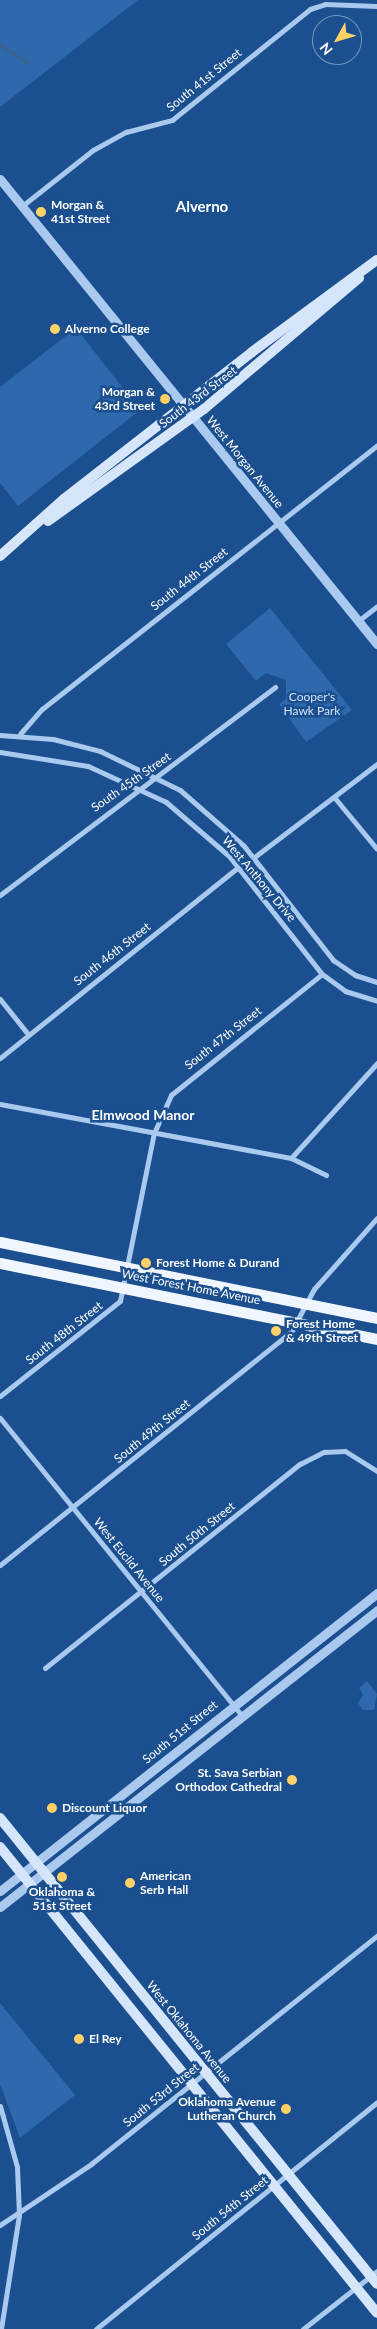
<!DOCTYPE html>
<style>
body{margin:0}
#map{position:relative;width:377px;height:2329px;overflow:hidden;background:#1b4f8f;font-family:Lato,sans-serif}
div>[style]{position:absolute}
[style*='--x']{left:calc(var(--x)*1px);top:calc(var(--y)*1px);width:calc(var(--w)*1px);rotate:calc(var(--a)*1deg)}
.green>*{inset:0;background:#2e69ad}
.stream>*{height:2.5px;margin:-1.25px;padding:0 1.25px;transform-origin:1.25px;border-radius:1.25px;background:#3c6290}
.minor>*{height:5px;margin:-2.5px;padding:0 2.5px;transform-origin:2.5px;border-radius:2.5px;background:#a9c9ee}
.tertiary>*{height:9px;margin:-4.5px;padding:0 4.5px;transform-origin:4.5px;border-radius:4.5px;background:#a9c9ee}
.secondary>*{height:10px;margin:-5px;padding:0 5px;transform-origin:5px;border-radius:5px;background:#d6e6fa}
.primary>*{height:11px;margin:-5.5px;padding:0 5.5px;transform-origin:5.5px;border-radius:5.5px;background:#f0f6ff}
.dots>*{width:14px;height:14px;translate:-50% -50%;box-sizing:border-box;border:2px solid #1b4f8f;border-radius:50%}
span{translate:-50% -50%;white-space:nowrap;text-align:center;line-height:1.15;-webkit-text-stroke:5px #1b4f8f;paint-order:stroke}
.street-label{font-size:12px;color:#fff}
.poi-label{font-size:12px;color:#fff;font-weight:700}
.left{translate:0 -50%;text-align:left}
.right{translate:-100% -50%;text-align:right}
.park-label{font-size:12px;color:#cfe3fa}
.neighbourhood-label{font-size:14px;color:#fff;font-weight:700}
.quarter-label{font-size:15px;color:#fff;font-weight:700}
.north{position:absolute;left:312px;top:15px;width:50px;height:50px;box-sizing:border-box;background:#1b4f8f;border:1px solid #7695bc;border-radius:50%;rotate:231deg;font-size:14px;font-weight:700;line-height:20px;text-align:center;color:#fff}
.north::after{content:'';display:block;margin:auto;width:18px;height:22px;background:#ffd166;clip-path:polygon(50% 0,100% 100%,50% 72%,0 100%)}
</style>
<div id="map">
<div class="green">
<i style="clip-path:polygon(0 0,138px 0,0 107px)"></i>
<i style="clip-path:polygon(76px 328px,140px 410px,18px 506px,0 483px,0 387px)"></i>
<i style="clip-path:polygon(270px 608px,352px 710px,306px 742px,279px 704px,286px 699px,286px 680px,266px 673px,256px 681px,226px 644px)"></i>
<i style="clip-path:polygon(367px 1681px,377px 1694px,374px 1710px,363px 1710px,358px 1703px,363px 1695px,359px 1688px)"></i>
<i style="clip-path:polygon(0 2003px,75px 2095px,20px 2138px,0 2084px)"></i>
</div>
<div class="stream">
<i style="--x:0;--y:45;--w:32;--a:32"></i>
</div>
<div class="minor">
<i style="--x:22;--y:206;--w:90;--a:-38.3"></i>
<i style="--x:93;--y:150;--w:38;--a:-29"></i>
<i style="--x:126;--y:132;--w:48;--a:-14.6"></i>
<i style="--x:172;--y:120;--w:177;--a:-38.8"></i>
<i style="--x:310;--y:9;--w:16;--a:-18"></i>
<i style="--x:325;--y:4;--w:52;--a:2.2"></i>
<i style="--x:358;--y:621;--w:24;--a:-38"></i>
<i style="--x:20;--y:734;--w:33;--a:-49"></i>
<i style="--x:42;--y:709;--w:427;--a:-38.2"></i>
<i style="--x:0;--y:735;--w:53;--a:4.3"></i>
<i style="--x:53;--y:739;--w:49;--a:14.3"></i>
<i style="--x:100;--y:751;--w:89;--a:26"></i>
<i style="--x:180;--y:790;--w:85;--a:41.2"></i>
<i style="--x:244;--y:846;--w:145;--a:52"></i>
<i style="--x:333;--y:960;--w:27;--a:34"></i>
<i style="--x:355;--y:975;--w:23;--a:18"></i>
<i style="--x:0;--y:752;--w:89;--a:9"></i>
<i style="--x:88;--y:766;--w:86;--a:24.8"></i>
<i style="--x:166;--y:802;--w:83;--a:40.6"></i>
<i style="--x:229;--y:856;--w:150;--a:51.8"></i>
<i style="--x:322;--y:974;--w:29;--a:36"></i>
<i style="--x:345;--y:991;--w:34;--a:17"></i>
<i style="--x:334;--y:797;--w:67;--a:50.4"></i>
<i style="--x:253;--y:858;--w:156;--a:-37.2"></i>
<i style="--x:0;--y:895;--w:345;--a:-37.1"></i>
<i style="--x:0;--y:999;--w:43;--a:51.5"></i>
<i style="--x:0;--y:1058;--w:305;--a:-38.7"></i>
<i style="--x:0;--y:1104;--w:296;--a:10.5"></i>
<i style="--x:291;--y:1158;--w:39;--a:26"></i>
<i style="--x:291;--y:1158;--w:128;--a:-47.8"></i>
<i style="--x:0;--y:1396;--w:153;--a:-38.4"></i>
<i style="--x:120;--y:1301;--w:171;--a:-78.6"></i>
<i style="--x:154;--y:1133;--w:42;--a:-65.9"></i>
<i style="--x:171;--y:1095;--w:193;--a:-38.7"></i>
<i style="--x:0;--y:1418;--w:384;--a:50.9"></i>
<i style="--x:0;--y:1565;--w:373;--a:-38.7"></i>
<i style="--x:291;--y:1332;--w:49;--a:-61.9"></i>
<i style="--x:314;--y:1289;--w:95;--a:-48.4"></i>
<i style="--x:45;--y:1668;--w:327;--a:-38.7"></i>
<i style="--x:300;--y:1464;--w:27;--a:-27"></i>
<i style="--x:324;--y:1452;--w:21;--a:-3"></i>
<i style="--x:345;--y:1451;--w:38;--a:32"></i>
<i style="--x:0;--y:2106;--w:63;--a:74.4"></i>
<i style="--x:17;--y:2167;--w:48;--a:87.6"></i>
<i style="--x:19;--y:2215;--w:115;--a:99"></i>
<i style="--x:0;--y:2225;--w:110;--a:-33.8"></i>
<i style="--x:91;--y:2164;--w:366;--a:-38.6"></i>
<i style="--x:96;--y:2329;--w:361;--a:-38.9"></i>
<i style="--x:303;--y:2329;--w:94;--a:-38.1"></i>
</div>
<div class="tertiary">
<i style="--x:0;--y:179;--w:599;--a:50.97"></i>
<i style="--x:0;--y:1891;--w:481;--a:-38.3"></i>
<i style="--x:0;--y:1907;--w:480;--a:-38.2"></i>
</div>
<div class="secondary">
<i style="--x:48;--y:521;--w:192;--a:-35.7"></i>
<i style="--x:204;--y:409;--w:203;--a:-40.2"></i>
<i style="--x:0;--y:556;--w:86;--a:-41.7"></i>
<i style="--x:64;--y:499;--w:239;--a:-38"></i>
<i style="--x:252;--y:352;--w:155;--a:-36.4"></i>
<i style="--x:0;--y:1818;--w:599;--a:51.03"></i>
<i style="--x:0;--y:1847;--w:599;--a:51.03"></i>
</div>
<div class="primary">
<i style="--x:0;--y:1242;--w:385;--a:11.4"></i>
<i style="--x:0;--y:1263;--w:385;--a:11.4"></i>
</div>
<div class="dots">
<i style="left:41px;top:212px;background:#ffd166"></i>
<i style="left:55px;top:329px;background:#ffd166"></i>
<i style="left:165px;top:399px;background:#ffd166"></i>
<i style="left:146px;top:1263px;background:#ffd166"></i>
<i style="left:276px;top:1331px;background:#ffd166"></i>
<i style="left:292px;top:1780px;background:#ffd166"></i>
<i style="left:52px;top:1808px;background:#ffd166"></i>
<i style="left:62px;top:1877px;background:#ffd166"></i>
<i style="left:130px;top:1883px;background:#ffd166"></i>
<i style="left:79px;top:2039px;background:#ffd166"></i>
<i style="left:286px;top:2109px;background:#ffd166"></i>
</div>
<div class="street-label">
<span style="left:204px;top:80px;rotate:-39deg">South 41st Street</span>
<span style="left:198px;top:397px;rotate:-37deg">South 43rd Street</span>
<span style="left:245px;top:462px;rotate:51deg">West Morgan Avenue</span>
<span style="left:189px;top:579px;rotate:-38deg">South 44th Street</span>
<span style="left:131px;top:782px;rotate:-35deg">South 45th Street</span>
<span style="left:259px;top:879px;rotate:50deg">West Anthony Drive</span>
<span style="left:112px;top:954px;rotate:-38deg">South 46th Street</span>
<span style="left:223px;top:1038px;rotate:-38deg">South 47th Street</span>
<span style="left:191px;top:1287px;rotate:11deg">West Forest Home Avenue</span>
<span style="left:64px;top:1333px;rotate:-38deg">South 48th Street</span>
<span style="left:152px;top:1431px;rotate:-39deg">South 49th Street</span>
<span style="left:197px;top:1534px;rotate:-39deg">South 50th Street</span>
<span style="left:129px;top:1560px;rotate:51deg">West Euclid Avenue</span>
<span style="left:180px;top:1732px;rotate:-39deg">South 51st Street</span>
<span style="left:189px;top:2032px;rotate:51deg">West Oklahoma Avenue</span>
<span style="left:161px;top:2095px;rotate:-39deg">South 53rd Street</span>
<span style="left:230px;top:2208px;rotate:-39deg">South 54th Street</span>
</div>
<div class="poi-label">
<span class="left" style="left:51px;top:212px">Morgan &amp;<br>41st Street</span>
<span class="left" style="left:65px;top:329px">Alverno College</span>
<span class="right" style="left:155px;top:399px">Morgan &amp;<br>43rd Street</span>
<span class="left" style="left:156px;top:1263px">Forest Home &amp; Durand</span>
<span class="left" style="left:286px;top:1331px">Forest Home<br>&amp; 49th Street</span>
<span class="right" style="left:282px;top:1780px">St. Sava Serbian<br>Orthodox Cathedral</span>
<span class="left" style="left:62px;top:1808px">Discount Liquor</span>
<span class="left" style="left:140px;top:1883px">American<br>Serb Hall</span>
<span style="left:62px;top:1899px">Oklahoma &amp;<br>51st Street</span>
<span class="left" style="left:89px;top:2039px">El Rey</span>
<span class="right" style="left:276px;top:2109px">Oklahoma Avenue<br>Lutheran Church</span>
</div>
<div class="park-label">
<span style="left:312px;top:704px">Cooper's<br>Hawk Park</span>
</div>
<div class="neighbourhood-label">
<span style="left:143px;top:1115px">Elmwood Manor</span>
</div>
<div class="quarter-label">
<span style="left:202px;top:207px">Alverno</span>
</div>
<div class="north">N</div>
</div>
